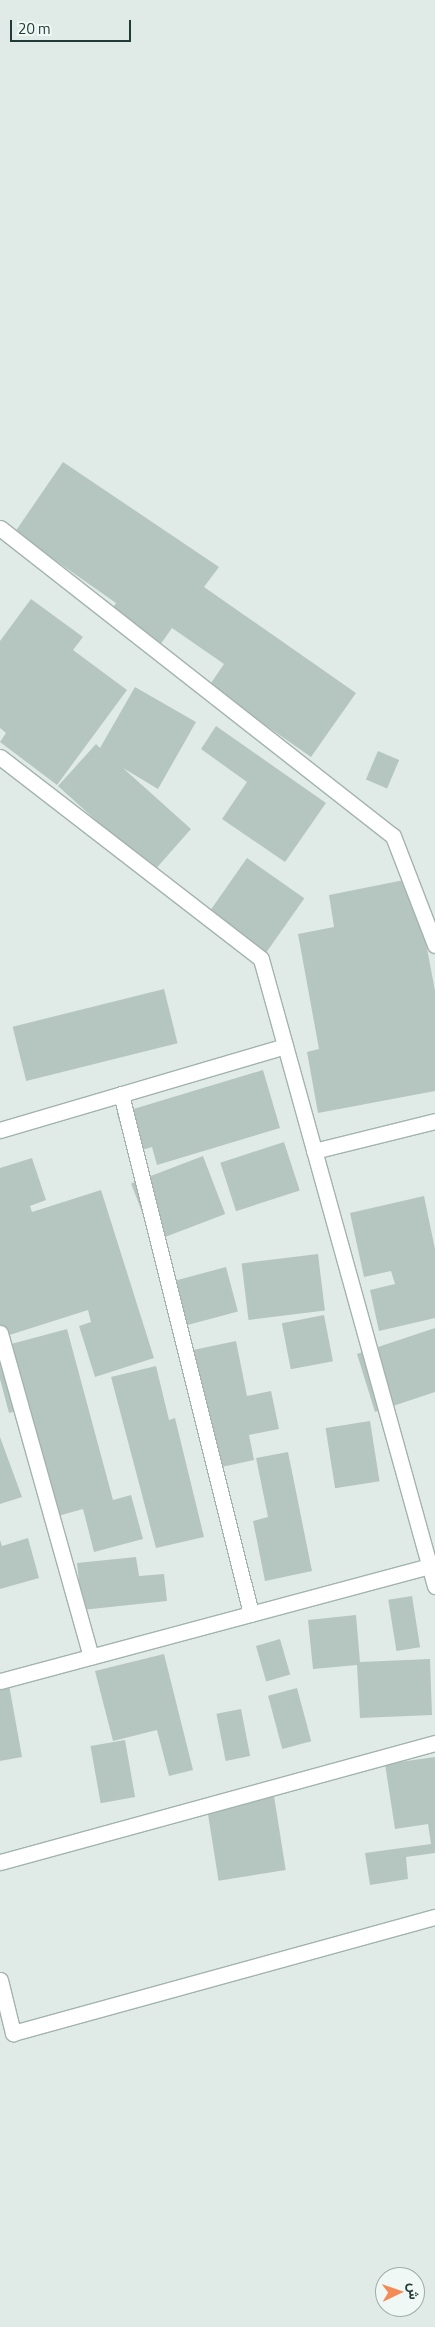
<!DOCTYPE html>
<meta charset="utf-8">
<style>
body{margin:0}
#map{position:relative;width:435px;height:2327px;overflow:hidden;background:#e0ebe7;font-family:"Titillium Web",Vazirmatn,sans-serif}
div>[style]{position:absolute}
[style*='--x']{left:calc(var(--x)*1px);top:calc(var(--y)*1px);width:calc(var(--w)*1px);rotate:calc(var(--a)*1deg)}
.building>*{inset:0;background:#b5c6c0;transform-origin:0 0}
.roads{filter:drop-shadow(1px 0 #a3b3af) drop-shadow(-1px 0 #a3b3af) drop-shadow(0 1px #a3b3af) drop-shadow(0 -1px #a3b3af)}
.minor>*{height:15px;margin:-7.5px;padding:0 7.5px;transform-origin:7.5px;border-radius:7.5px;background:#fff}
span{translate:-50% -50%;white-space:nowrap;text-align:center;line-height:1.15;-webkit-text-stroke:4px #f0f8f5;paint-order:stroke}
.north{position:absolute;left:375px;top:2267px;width:50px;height:50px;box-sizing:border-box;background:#f0f8f5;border:1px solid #9dada9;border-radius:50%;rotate:87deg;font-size:14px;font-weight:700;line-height:20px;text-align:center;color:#213c37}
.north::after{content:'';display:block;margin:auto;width:18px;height:22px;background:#f48a56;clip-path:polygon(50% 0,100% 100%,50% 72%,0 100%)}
.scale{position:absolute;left:10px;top:20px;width:121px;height:22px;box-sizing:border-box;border:2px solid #213c37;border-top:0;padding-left:6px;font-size:15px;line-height:18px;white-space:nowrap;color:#213c37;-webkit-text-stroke:4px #f0f8f5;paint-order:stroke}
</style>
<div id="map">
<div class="building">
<i style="clip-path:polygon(63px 462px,219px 567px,204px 587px,356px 693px,311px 757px,209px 686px,224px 664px,172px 628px,155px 652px,107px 617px,116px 603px,15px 532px)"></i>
<i style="clip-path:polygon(31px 599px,83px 637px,73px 650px,127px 690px,57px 785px,0 742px,6px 733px,0 728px,0 641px)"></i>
<i style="clip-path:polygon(135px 687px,196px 722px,158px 789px,123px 768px,191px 829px,153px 872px,58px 786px,96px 744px,100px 748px)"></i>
<i style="clip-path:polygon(216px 726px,326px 803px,285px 862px,222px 819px,247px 782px,201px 749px)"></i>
<i style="left:378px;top:751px;width:23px;height:31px;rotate:23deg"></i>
<i style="left:247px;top:858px;width:70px;height:79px;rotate:35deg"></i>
<i style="clip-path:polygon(414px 878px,435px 991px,435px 1091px,318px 1113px,307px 1052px,319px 1049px,298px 934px,334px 927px,329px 895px)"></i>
<i style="left:164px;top:989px;width:56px;height:156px;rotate:76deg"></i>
<i style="clip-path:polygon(263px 1070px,280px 1128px,157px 1165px,152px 1147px,129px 1154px,117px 1114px)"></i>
<i style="left:284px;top:1142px;width:51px;height:67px;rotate:72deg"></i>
<i style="left:203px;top:1156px;width:62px;height:77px;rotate:69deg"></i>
<i style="clip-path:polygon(32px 1158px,46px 1200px,30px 1206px,32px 1212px,101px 1190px,154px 1358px,95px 1377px,79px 1326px,91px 1322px,88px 1310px,0 1338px,0 1168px)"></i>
<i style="clip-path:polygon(424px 1196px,435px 1249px,435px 1318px,379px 1331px,370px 1290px,395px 1284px,391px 1271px,364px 1277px,350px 1213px)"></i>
<i style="left:318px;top:1254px;width:57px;height:77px;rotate:83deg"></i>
<i style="left:226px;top:1267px;width:46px;height:54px;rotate:75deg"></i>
<i style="left:324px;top:1315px;width:47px;height:43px;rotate:79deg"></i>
<i style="clip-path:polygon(435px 1328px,435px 1392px,375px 1412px,357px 1354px)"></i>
<i style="clip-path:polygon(67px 1329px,113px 1500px,131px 1495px,143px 1539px,94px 1552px,83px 1509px,58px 1516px,28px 1407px,9px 1413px,0 1379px,0 1347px)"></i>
<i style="clip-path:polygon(236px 1341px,247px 1396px,271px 1391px,279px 1429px,249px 1435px,254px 1460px,217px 1468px,193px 1350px)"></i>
<i style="clip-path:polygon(156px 1366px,169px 1420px,175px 1418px,204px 1537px,156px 1548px,111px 1377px)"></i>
<i style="left:370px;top:1421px;width:61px;height:45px;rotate:81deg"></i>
<i style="clip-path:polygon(0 1437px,22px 1497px,0 1504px)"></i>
<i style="clip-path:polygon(288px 1452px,312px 1571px,265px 1581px,253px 1521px,268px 1517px,256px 1458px)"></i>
<i style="clip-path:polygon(28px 1538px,39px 1578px,0 1589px,0 1540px,2px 1546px)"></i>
<i style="clip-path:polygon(136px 1557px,139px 1576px,164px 1574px,167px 1601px,82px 1610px,77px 1563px)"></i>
<i style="left:412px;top:1596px;width:52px;height:24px;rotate:81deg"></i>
<i style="clip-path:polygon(356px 1615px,360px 1662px,430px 1659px,432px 1715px,360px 1718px,357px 1665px,313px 1669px,308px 1620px)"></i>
<i style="left:280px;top:1639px;width:37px;height:25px;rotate:74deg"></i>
<i style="clip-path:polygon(164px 1654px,193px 1770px,169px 1776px,157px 1730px,113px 1741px,95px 1671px)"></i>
<i style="clip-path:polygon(8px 1679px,22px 1757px,0 1761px,0 1680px)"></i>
<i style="left:297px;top:1688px;width:55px;height:30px;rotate:75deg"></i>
<i style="left:241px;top:1709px;width:48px;height:25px;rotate:79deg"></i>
<i style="left:125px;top:1740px;width:58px;height:35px;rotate:80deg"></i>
<i style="clip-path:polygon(435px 1757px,435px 1853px,406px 1857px,408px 1879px,370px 1885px,365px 1853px,431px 1844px,428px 1824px,395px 1829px,385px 1764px)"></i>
<i style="left:274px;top:1796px;width:75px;height:68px;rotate:81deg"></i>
</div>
<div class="roads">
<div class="minor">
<i style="--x:0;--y:528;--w:499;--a:38.1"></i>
<i style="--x:393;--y:836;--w:117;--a:68.9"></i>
<i style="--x:0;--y:757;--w:330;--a:37.7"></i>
<i style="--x:261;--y:959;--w:651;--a:74.49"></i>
<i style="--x:121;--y:1094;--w:536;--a:75.96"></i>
<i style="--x:0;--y:1130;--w:297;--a:-16.4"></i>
<i style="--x:314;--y:1151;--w:125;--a:-13.9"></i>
<i style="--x:0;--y:1333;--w:336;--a:74.3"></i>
<i style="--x:0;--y:1681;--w:445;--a:-15"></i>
<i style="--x:0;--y:1862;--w:451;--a:-15.3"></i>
<i style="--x:0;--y:1980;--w:55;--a:76.2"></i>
<i style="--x:13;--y:2033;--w:438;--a:-15.4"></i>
</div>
</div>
<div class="north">ش</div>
<div class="scale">20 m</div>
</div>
